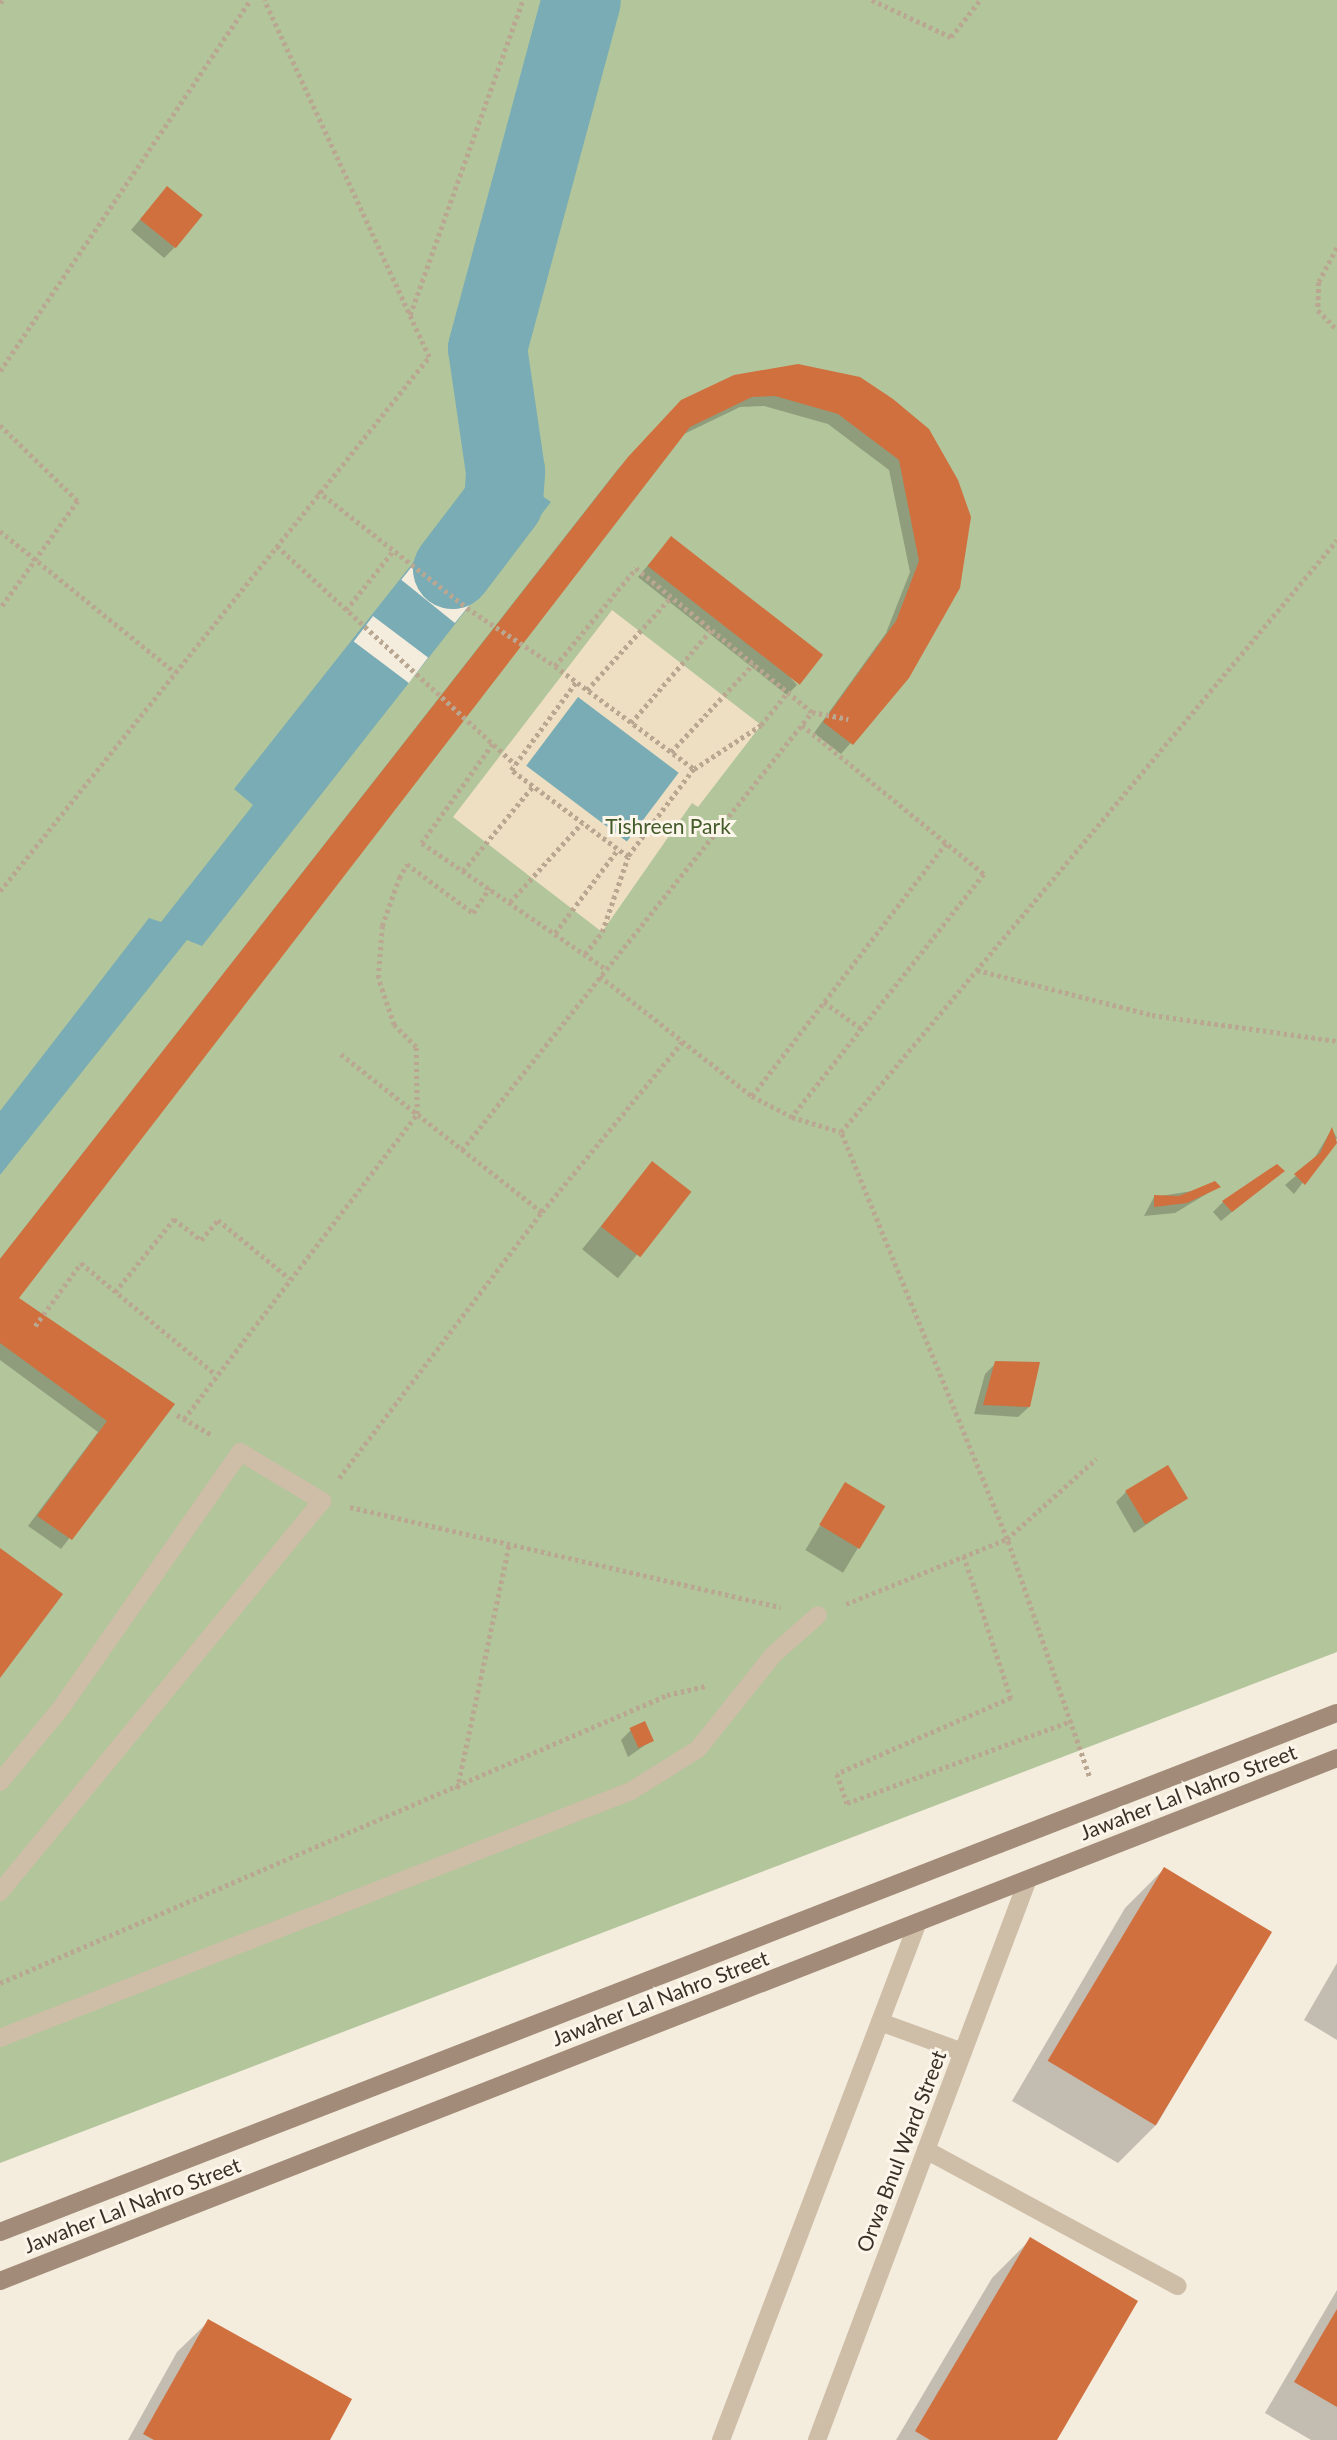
<!DOCTYPE html>
<style>
body{margin:0}
#map{position:relative;width:1337px;height:2440px;overflow:hidden;background:#f4ecdd;font-family:Lato,sans-serif}
div>[style]{position:absolute}
[style*='--x']{left:calc(var(--x)*1px);top:calc(var(--y)*1px);width:calc(var(--w)*1px);rotate:calc(var(--a)*1deg)}
.green>*{inset:0;background:#b3c59b}
.plaza>*{inset:0;background:#eedfc3}
.water>*{inset:0;background:#79acb4;transform-origin:0 0}
.pier>*{inset:0;background:#f4ecdd;transform-origin:0 0}
.shadow>*{inset:0;background:#0003;transform-origin:0 0}
.river>*{height:79px;margin:-39.5px;padding:0 39.5px;transform-origin:39.5px;border-radius:39.5px;background:#79acb4}
.building>*{inset:0;background:#d0703f;transform-origin:0 0}
.path>*{height:4.5px;margin-top:-2.25px;transform-origin:0;background:repeating-linear-gradient(90deg,#baa791 0 3.5px,transparent 0 7px)}
.service>*{height:18px;margin:-9px;padding:0 9px;transform-origin:9px;border-radius:9px;background:#cebda7}
.minor>*{height:18px;margin:-9px;padding:0 9px;transform-origin:9px;border-radius:9px;background:#cebda7}
.secondary>*{height:18px;margin:-9px;padding:0 9px;transform-origin:9px;border-radius:9px;background:#a28b78}
span{translate:-50% -50%;white-space:nowrap;text-align:center;line-height:1.15;-webkit-text-stroke:6px #fbf5ea;paint-order:stroke}
.park-label{font-size:21px;color:#445b2a}
.street-label{font-size:21px;color:#3a3028}
</style>
<div id="map">
<div class="green">
<i style="clip-path:polygon(0 0,1337px 0,1337px 1652px,0 2163px)"></i>
</div>
<div class="plaza">
<i style="clip-path:polygon(612px 610px,761px 725px,698px 807px,692px 803px,602px 932px,453px 817px)"></i>
</div>
<div class="water">
<i style="clip-path:polygon(480px 478px,520px 481px,551px 502px,202px 946px,187px 940px,0 1175px,0 1111px,149px 918px,161px 922px,253px 805px,234px 789px)"></i>
<i style="left:578px;top:697px;width:126px;height:86px;rotate:37deg"></i>
</div>
<div class="pier">
<i style="left:422px;top:554px;width:69px;height:33px;rotate:39deg"></i>
<i style="left:373px;top:616px;width:69px;height:32px;rotate:37deg"></i>
</div>
<div class="shadow">
<i style="clip-path:polygon(167px 188px,174px 248px,164px 258px,131px 230px)"></i>
<i style="clip-path:polygon(798px 366px,969px 518px,908px 677px,841px 754px,814px 733px,886px 633px,910px 572px,889px 470px,828px 424px,764px 406px,740px 407px,682px 435px,17px 1298px,172px 1405px,61px 1549px,28px 1526px,98px 1432px,0 1360px,0 1259px,618px 469px,671px 412px)"></i>
<i style="clip-path:polygon(671px 538px,797px 685px,787px 695px,638px 577px)"></i>
<i style="clip-path:polygon(1332px 1129px,1337px 1138px,1294px 1194px,1285px 1185px,1312px 1162px)"></i>
<i style="left:652px;top:1163px;width:46px;height:111px;rotate:39deg"></i>
<i style="clip-path:polygon(1282px 1171px,1221px 1221px,1213px 1212px,1223px 1202px)"></i>
<i style="clip-path:polygon(1218px 1187px,1175px 1213px,1144px 1216px,1154px 1197px)"></i>
<i style="clip-path:polygon(996px 1363px,1029px 1407px,1018px 1417px,974px 1414px,985px 1374px)"></i>
<i style="left:845px;top:1484px;width:44px;height:77px;rotate:31deg"></i>
<i style="clip-path:polygon(1126px 1492px,1186px 1498px,1134px 1533px,1116px 1502px)"></i>
<i style="clip-path:polygon(631px 1730px,651px 1741px,628px 1757px,621px 1740px)"></i>
<i style="clip-path:polygon(1164px 1869px,1270px 1931px,1157px 2124px,1118px 2163px,1012px 2101px,1125px 1908px)"></i>
<i style="clip-path:polygon(1337px 1963px,1337px 2040px,1304px 2020px)"></i>
<i style="clip-path:polygon(1031px 2239px,1055px 2440px,896px 2440px,992px 2278px)"></i>
<i style="clip-path:polygon(1337px 2290px,1337px 2440px,1311px 2440px,1265px 2413px)"></i>
<i style="clip-path:polygon(208px 2322px,328px 2440px,128px 2440px,177px 2352px)"></i>
</div>
<div class="river">
<i style="--x:452;--y:569;--w:84;--a:-52.7"></i>
<i style="--x:503;--y:502;--w:31;--a:-86"></i>
<i style="--x:505;--y:471;--w:124;--a:-98.3"></i>
<i style="--x:487;--y:348;--w:360;--a:-74.9"></i>
</div>
<div class="building">
<i style="left:167px;top:186px;width:46px;height:43px;rotate:39deg"></i>
<i style="clip-path:polygon(798px 364px,860px 377px,893px 399px,929px 429px,958px 480px,971px 517px,960px 588px,909px 678px,853px 745px,823px 722px,896px 621px,919px 561px,899px 460px,838px 414px,775px 396px,752px 397px,690px 427px,19px 1298px,175px 1404px,72px 1540px,37px 1516px,107px 1421px,0 1343px,0 1259px,628px 457px,681px 400px,734px 375px)"></i>
<i style="left:671px;top:536px;width:193px;height:38px;rotate:38deg"></i>
<i style="clip-path:polygon(1332px 1127px,1337px 1143px,1305px 1185px,1294px 1174px,1320px 1153px)"></i>
<i style="left:652px;top:1161px;width:50px;height:83px;rotate:38deg"></i>
<i style="clip-path:polygon(1277px 1164px,1285px 1171px,1232px 1212px,1222px 1201px)"></i>
<i style="clip-path:polygon(1215px 1181px,1221px 1187px,1187px 1203px,1154px 1207px,1154px 1195px,1179px 1196px)"></i>
<i style="clip-path:polygon(995px 1361px,1040px 1362px,1030px 1407px,983px 1405px)"></i>
<i style="left:1168px;top:1465px;width:39px;height:50px;rotate:59deg"></i>
<i style="left:845px;top:1482px;width:47px;height:50px;rotate:31deg"></i>
<i style="clip-path:polygon(0 1548px,63px 1594px,0 1678px)"></i>
<i style="left:645px;top:1721px;width:22px;height:17px;rotate:66deg"></i>
<i style="left:1164px;top:1867px;width:126px;height:226px;rotate:31deg"></i>
<i style="clip-path:polygon(1030px 2237px,1138px 2301px,1057px 2440px,930px 2440px,915px 2431px)"></i>
<i style="clip-path:polygon(1337px 2309px,1337px 2407px,1294px 2382px)"></i>
<i style="clip-path:polygon(208px 2319px,352px 2399px,330px 2440px,154px 2440px,143px 2434px)"></i>
</div>
<div class="path">
<i style="--x:872;--y:0;--w:87;--a:25.1"></i>
<i style="--x:951;--y:37;--w:47;--a:-51.9"></i>
<i style="--x:0;--y:3;--w:4;--a:-56"></i>
<i style="--x:1337;--y:248;--w:38;--a:118"></i>
<i style="--x:1319;--y:282;--w:28;--a:92"></i>
<i style="--x:1318;--y:310;--w:28;--a:46"></i>
<i style="--x:410;--y:315;--w:335;--a:-70.3"></i>
<i style="--x:0;--y:371;--w:447;--a:-56"></i>
<i style="--x:0;--y:425;--w:109;--a:44.3"></i>
<i style="--x:78;--y:501;--w:133;--a:125.8"></i>
<i style="--x:318;--y:491;--w:189;--a:38.1"></i>
<i style="--x:467;--y:608;--w:105;--a:33.4"></i>
<i style="--x:555;--y:666;--w:173;--a:36.5"></i>
<i style="--x:694;--y:769;--w:110;--a:126.9"></i>
<i style="--x:628;--y:857;--w:146;--a:-143.4"></i>
<i style="--x:511;--y:770;--w:109;--a:-53.5"></i>
<i style="--x:0;--y:531;--w:225;--a:38.9"></i>
<i style="--x:277;--y:546;--w:323;--a:42.5"></i>
<i style="--x:346;--y:610;--w:75;--a:-51.5"></i>
<i style="--x:555;--y:666;--w:127;--a:-50.4"></i>
<i style="--x:636;--y:568;--w:227;--a:39.3"></i>
<i style="--x:587;--y:690;--w:125;--a:-47.9"></i>
<i style="--x:631;--y:723;--w:123;--a:-49.3"></i>
<i style="--x:802;--y:725;--w:235;--a:39.3"></i>
<i style="--x:984;--y:874;--w:310;--a:128.3"></i>
<i style="--x:792;--y:1117;--w:51;--a:17"></i>
<i style="--x:493;--y:744;--w:122;--a:125.6"></i>
<i style="--x:422;--y:843;--w:223;--a:34.4"></i>
<i style="--x:671;--y:752;--w:120;--a:-47"></i>
<i style="--x:694;--y:769;--w:80;--a:-33.3"></i>
<i style="--x:761;--y:725;--w:41;--a:-50.9"></i>
<i style="--x:463;--y:871;--w:110;--a:-50.5"></i>
<i style="--x:0;--y:891;--w:685;--a:-51.22"></i>
<i style="--x:429;--y:357;--w:393;--a:-114.8"></i>
<i style="--x:510;--y:902;--w:107;--a:-47.7"></i>
<i style="--x:555;--y:933;--w:105;--a:-53.1"></i>
<i style="--x:585;--y:954;--w:28;--a:-52"></i>
<i style="--x:602;--y:932;--w:79;--a:-70.9"></i>
<i style="--x:977;--y:970;--w:181;--a:14.4"></i>
<i style="--x:1152;--y:1015;--w:187;--a:8"></i>
<i style="--x:600;--y:976;--w:194;--a:38.3"></i>
<i style="--x:752;--y:1096;--w:45;--a:27.7"></i>
<i style="--x:824;--y:1002;--w:47;--a:35.4"></i>
<i style="--x:341;--y:1054;--w:256;--a:38.2"></i>
<i style="--x:752;--y:1096;--w:319;--a:-52.5"></i>
<i style="--x:462;--y:1150;--w:561;--a:-51.37"></i>
<i style="--x:812;--y:712;--w:37;--a:11"></i>
<i style="--x:115;--y:1292;--w:94;--a:-51.1"></i>
<i style="--x:174;--y:1219;--w:34;--a:38"></i>
<i style="--x:201;--y:1240;--w:26;--a:-50"></i>
<i style="--x:218;--y:1220;--w:92;--a:39.2"></i>
<i style="--x:35;--y:1326;--w:78;--a:-53.9"></i>
<i style="--x:81;--y:1263;--w:174;--a:39.6"></i>
<i style="--x:177;--y:1415;--w:40;--a:29.7"></i>
<i style="--x:184;--y:1419;--w:384;--a:-52.6"></i>
<i style="--x:417;--y:1114;--w:67;--a:-90.9"></i>
<i style="--x:416;--y:1047;--w:31;--a:-135"></i>
<i style="--x:394;--y:1025;--w:50;--a:-108.8"></i>
<i style="--x:378;--y:978;--w:52;--a:-85.6"></i>
<i style="--x:382;--y:926;--w:51;--a:-70.5"></i>
<i style="--x:399;--y:878;--w:16;--a:-60"></i>
<i style="--x:407;--y:864;--w:82;--a:36.6"></i>
<i style="--x:473;--y:913;--w:30;--a:-57"></i>
<i style="--x:339;--y:1478;--w:335;--a:-52.7"></i>
<i style="--x:542;--y:1212;--w:220;--a:-50.5"></i>
<i style="--x:350;--y:1507;--w:442;--a:13.1"></i>
<i style="--x:964;--y:1556;--w:150;--a:71.7"></i>
<i style="--x:1011;--y:1698;--w:190;--a:156.4"></i>
<i style="--x:837;--y:1774;--w:31;--a:71"></i>
<i style="--x:847;--y:1803;--w:239;--a:-20.1"></i>
<i style="--x:846;--y:1604;--w:174;--a:-22"></i>
<i style="--x:1007;--y:1539;--w:120;--a:-42"></i>
<i style="--x:1089;--y:1776;--w:251;--a:-109.1"></i>
<i style="--x:1007;--y:1539;--w:440;--a:-112.2"></i>
<i style="--x:841;--y:1132;--w:772;--a:-50.04"></i>
<i style="--x:457;--y:1789;--w:250;--a:-78"></i>
<i style="--x:0;--y:1983;--w:727;--a:-23.35"></i>
<i style="--x:667;--y:1695;--w:40;--a:-13"></i>
</div>
<div class="service">
<i style="--x:0;--y:1782;--w:96;--a:-50.5"></i>
<i style="--x:61;--y:1708;--w:312;--a:-55"></i>
<i style="--x:240;--y:1452;--w:96;--a:30.9"></i>
<i style="--x:322;--y:1501;--w:507;--a:129.47"></i>
<i style="--x:880;--y:2022;--w:88;--a:19.9"></i>
<i style="--x:926;--y:2150;--w:286;--a:28.4"></i>
</div>
<div class="minor">
<i style="--x:0;--y:2038;--w:678;--a:-21.38"></i>
<i style="--x:631;--y:1791;--w:79;--a:-32.1"></i>
<i style="--x:698;--y:1749;--w:120;--a:-51.4"></i>
<i style="--x:773;--y:1655;--w:60;--a:-41.6"></i>
<i style="--x:721;--y:2440;--w:554;--a:-69.18"></i>
<i style="--x:817;--y:2440;--w:599;--a:-69.39"></i>
</div>
<div class="secondary">
<i style="--x:0;--y:2232;--w:1434;--a:-21.22"></i>
<i style="--x:0;--y:2281;--w:1436;--a:-21.36"></i>
</div>
<div class="park-label">
<span style="left:668px;top:826px">Tishreen Park</span>
</div>
<div class="street-label">
<span style="left:1188px;top:1792px;rotate:-21deg">Jawaher Lal Nahro Street</span>
<span style="left:660px;top:1998px;rotate:-21deg">Jawaher Lal Nahro Street</span>
<span style="left:901px;top:2151px;rotate:-69deg">Orwa Bnul Ward Street</span>
<span style="left:132px;top:2205px;rotate:-21deg">Jawaher Lal Nahro Street</span>
</div>
</div>
